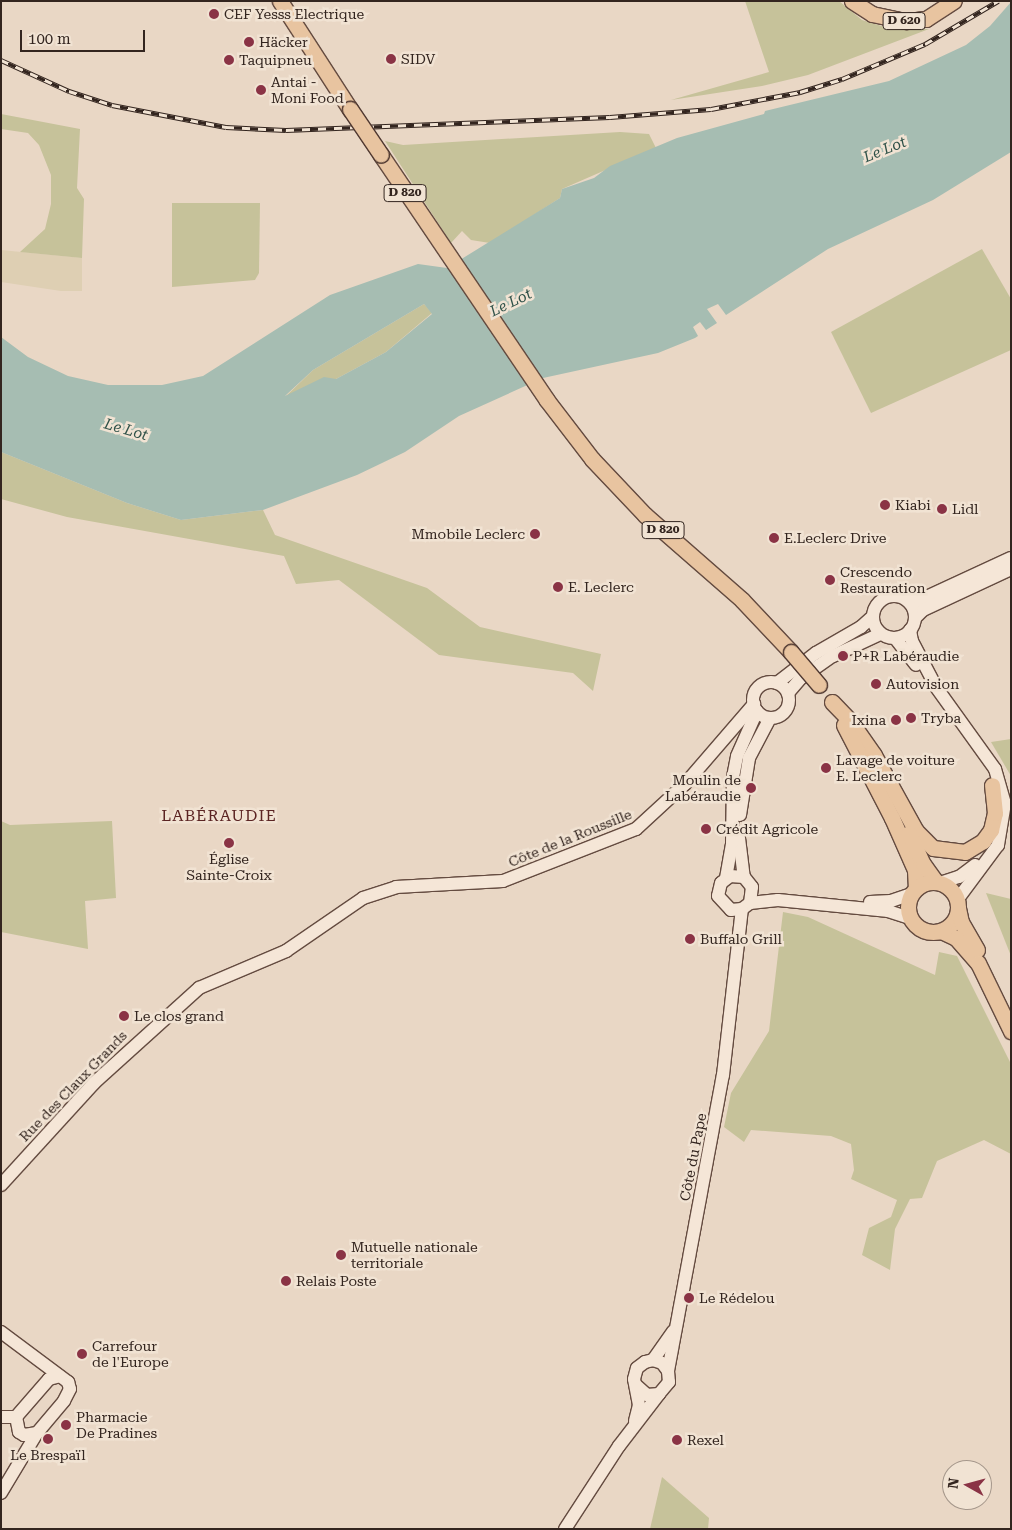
<!DOCTYPE html>
<meta charset="utf-8">
<style>
body{margin:0}
#map{position:relative;width:1012px;height:1530px;overflow:hidden;background:#e9d7c5;font-family:"Roboto Serif",serif}
div>[style]{position:absolute}
[style*='--x']{left:calc(var(--x)*1px);top:calc(var(--y)*1px);width:calc(var(--w)*1px);rotate:calc(var(--a)*1deg)}
.farmland>*{inset:0;background:#decfb3}
.green>*{inset:0;background:#c6c29a}
.water>*{inset:0;background:#a6bdb2}
.roads{filter:drop-shadow(1px 0 #644b40) drop-shadow(-1px 0 #644b40) drop-shadow(0 1px #644b40) drop-shadow(0 -1px #644b40)}
.secondary>*{height:12px;margin:-6px;padding:0 6px;transform-origin:6px;border-radius:6px;background:#f5e6d7}
.secondary>.ring{margin:-6px;padding:0;box-sizing:content-box;background:none;border:12px solid #f5e6d7;border-radius:50%}
.primary>*{height:15px;margin:-7.5px;padding:0 7.5px;transform-origin:7.5px;border-radius:7.5px;background:#e8c4a0}
.primary>.ring{margin:-7.5px;padding:0;box-sizing:content-box;background:none;border:15px solid #e8c4a0;border-radius:50%}
.rail>*{height:4.5px;margin-top:-2.25px;transform-origin:0;background:repeating-linear-gradient(90deg,#f1e3d3 0 8px,#33251f 0 16px);box-sizing:border-box;border-block:1px solid #33251f}
.bridges{filter:drop-shadow(1px 0 #503931) drop-shadow(-1px 0 #503931) drop-shadow(0 1px #503931) drop-shadow(0 -1px #503931)}
.primary-bridge>*{height:15px;margin:-7.5px;padding:0 7.5px;transform-origin:7.5px;border-radius:7.5px;background:#e8c4a0}
.dots>*{width:14px;height:14px;translate:-50% -50%;box-sizing:border-box;border:2px solid #f1e3d3;border-radius:50%}
span{translate:-50% -50%;white-space:nowrap;text-align:center;line-height:1.15;-webkit-text-stroke:5px #f1e3d3;paint-order:stroke}
.shield-label span{padding:1px 4px;background:#f1e3d3;border:1px solid;border-radius:4px;-webkit-text-stroke-width:0}
.shield-label{font-size:12px;color:#33251f;font-weight:700}
.poi-label{font-size:14px;color:#33251f}
.left{translate:0 -50%;text-align:left}
.right{translate:-100% -50%;text-align:right}
.street-label{font-size:14px;color:#33251f}
.water-label{font-size:15px;color:#305249;font-style:italic}
.quarter-label{font-size:16px;color:#5b2423;letter-spacing:1px}
.frame{position:absolute;inset:0;border:2px solid #33251f;pointer-events:none}
.north{position:absolute;left:942px;top:1460px;width:50px;height:50px;box-sizing:border-box;background:#f1e3d3;border:1px solid #a5978b;border-radius:50%;rotate:277deg;font-size:14px;font-weight:700;line-height:20px;text-align:center;color:#33251f}
.north::after{content:'';display:block;margin:auto;width:18px;height:22px;background:#8a3345;clip-path:polygon(50% 0,100% 100%,50% 72%,0 100%)}
.scale{position:absolute;left:20px;top:30px;width:125px;height:22px;box-sizing:border-box;border:2px solid #33251f;border-top:0;padding-left:6px;font-size:15px;line-height:18px;white-space:nowrap;color:#33251f;-webkit-text-stroke:4px #f1e3d3;paint-order:stroke}
</style>
<div id="map">
<div class="farmland">
<i style="clip-path:polygon(1px 250px,82px 258px,82px 291px,61px 291px,1px 282px)"></i>
</div>
<div class="green">
<i style="clip-path:polygon(745px 1px,839px 1px,862px 20px,888px 28px,929px 29px,808px 75px,762px 86px,671px 100px,769px 72px)"></i>
<i style="clip-path:polygon(1px 114px,80px 129px,77px 188px,84px 199px,82px 258px,20px 252px,45px 229px,51px 204px,51px 175px,39px 145px,28px 133px,1px 129px)"></i>
<i style="clip-path:polygon(620px 132px,649px 134px,656px 148px,562px 189px,560px 198px,490px 243px,471px 240px,462px 231px,451px 243px,385px 141px,403px 145px)"></i>
<i style="clip-path:polygon(172px 203px,260px 203px,259px 273px,255px 280px,172px 287px)"></i>
<i style="clip-path:polygon(982px 249px,1011px 299px,1011px 350px,871px 413px,831px 332px)"></i>
<i style="clip-path:polygon(424px 304px,432px 313px,386px 352px,336px 379px,284px 398px,313px 370px)"></i>
<i style="clip-path:polygon(1px 452px,127px 503px,181px 520px,263px 510px,275px 535px,427px 588px,480px 627px,601px 654px,593px 691px,573px 673px,439px 655px,339px 580px,296px 584px,284px 556px,67px 517px,1px 499px)"></i>
<i style="clip-path:polygon(1011px 739px,1011px 776px,991px 742px)"></i>
<i style="clip-path:polygon(1px 821px,10px 825px,112px 821px,116px 898px,85px 901px,88px 949px,1px 932px)"></i>
<i style="clip-path:polygon(986px 893px,1011px 899px,1011px 956px)"></i>
<i style="clip-path:polygon(783px 912px,808px 917px,935px 975px,939px 952px,957px 956px,1011px 1064px,1011px 1154px,984px 1140px,937px 1161px,922px 1198px,910px 1199px,895px 1229px,890px 1270px,862px 1255px,869px 1228px,891px 1217px,897px 1200px,851px 1179px,854px 1170px,851px 1144px,831px 1136px,751px 1130px,744px 1142px,724px 1127px,731px 1093px,769px 1031px)"></i>
<i style="clip-path:polygon(662px 1477px,709px 1518px,708px 1529px,650px 1529px)"></i>
</div>
<div class="water">
<i style="clip-path:polygon(evenodd,1011px 2px,1011px 152px,933px 200px,828px 249px,726px 315px,718px 304px,707px 309px,717px 323px,706px 330px,700px 322px,693px 327px,698px 336px,695px 338px,658px 353px,543px 378px,459px 416px,405px 452px,357px 475px,263px 510px,181px 520px,127px 503px,1px 452px,1px 337px,28px 357px,68px 376px,108px 385px,162px 385px,203px 376px,330px 295px,418px 264px,447px 268px,560px 198px,562px 189px,594px 178px,610px 166px,677px 138px,764px 114px,765px 111px,889px 81px,966px 45px,990px 26px,1011px 2px,424px 304px,432px 314px,386px 352px,336px 379px,324px 377px,285px 396px,313px 370px,424px 304px)"></i>
</div>
<div class="roads">
<div class="secondary">
<i class="ring" style="left:873px;top:596px;width:30px;height:30px"></i>
<i style="--x:907;--y:600;--w:13;--a:0"></i>
<i style="--x:920;--y:600;--w:100;--a:-24.8"></i>
<i style="--x:915;--y:618;--w:11;--a:-45"></i>
<i style="--x:923;--y:610;--w:97;--a:-25"></i>
<i style="--x:910;--y:630;--w:11;--a:80"></i>
<i style="--x:912;--y:641;--w:52;--a:62.4"></i>
<i style="--x:936;--y:687;--w:101;--a:54.3"></i>
<i style="--x:995;--y:769;--w:35;--a:74"></i>
<i style="--x:1005;--y:803;--w:43;--a:99.5"></i>
<i style="--x:998;--y:845;--w:69;--a:126.7"></i>
<i style="--x:895;--y:638;--w:34;--a:52"></i>
<i class="ring" style="left:753px;top:682px;width:24px;height:24px"></i>
<i style="--x:777;--y:683;--w:49;--a:-37.6"></i>
<i style="--x:816;--y:653;--w:52;--a:-30"></i>
<i style="--x:861;--y:627;--w:15;--a:-42"></i>
<i style="--x:788;--y:693;--w:20;--a:-49"></i>
<i style="--x:801;--y:678;--w:39;--a:-35"></i>
<i style="--x:833;--y:656;--w:52;--a:-25.1"></i>
<i style="--x:740;--y:815;--w:58;--a:-81"></i>
<i style="--x:749;--y:758;--w:45;--a:-62.3"></i>
<i style="--x:739;--y:838;--w:39;--a:83"></i>
<i style="--x:726;--y:878;--w:36;--a:-80"></i>
<i style="--x:732;--y:843;--w:66;--a:-89.1"></i>
<i style="--x:733;--y:777;--w:21;--a:-79"></i>
<i style="--x:737;--y:756;--w:49;--a:-66"></i>
<i style="--x:940;--y:883;--w:20;--a:-18"></i>
<i style="--x:959;--y:877;--w:20;--a:-37"></i>
<i style="--x:870;--y:902;--w:21;--a:-3"></i>
<i style="--x:891;--y:901;--w:21;--a:-19"></i>
<i style="--x:750;--y:903;--w:16;--a:-83"></i>
<i style="--x:752;--y:887;--w:13;--a:-129"></i>
<i style="--x:744;--y:877;--w:14;--a:-176"></i>
<i style="--x:730;--y:876;--w:11;--a:142"></i>
<i style="--x:721;--y:883;--w:13;--a:103"></i>
<i style="--x:718;--y:896;--w:19;--a:47"></i>
<i style="--x:731;--y:910;--w:11;--a:-5"></i>
<i style="--x:742;--y:909;--w:10;--a:-37"></i>
<i style="--x:750;--y:903;--w:28;--a:-6"></i>
<i style="--x:778;--y:900;--w:111;--a:5.7"></i>
<i style="--x:888;--y:911;--w:23;--a:18"></i>
<i style="--x:1;--y:1185;--w:138;--a:-47.6"></i>
<i style="--x:94;--y:1083;--w:142;--a:-42.1"></i>
<i style="--x:199;--y:988;--w:95;--a:-23"></i>
<i style="--x:286;--y:951;--w:93;--a:-34.5"></i>
<i style="--x:363;--y:898;--w:35;--a:-18"></i>
<i style="--x:396;--y:887;--w:107;--a:-3.2"></i>
<i style="--x:503;--y:881;--w:143;--a:-21.4"></i>
<i style="--x:636;--y:829;--w:67;--a:-42.6"></i>
<i style="--x:685;--y:784;--w:106;--a:-49.2"></i>
<i style="--x:1;--y:1332;--w:84;--a:36.7"></i>
<i style="--x:68;--y:1382;--w:7;--a:74"></i>
<i style="--x:70;--y:1389;--w:13;--a:117"></i>
<i style="--x:64;--y:1401;--w:42;--a:130.2"></i>
<i style="--x:37;--y:1433;--w:70;--a:121"></i>
<i style="--x:653;--y:1360;--w:35;--a:-55"></i>
<i style="--x:668;--y:1371;--w:301;--a:-79.5"></i>
<i style="--x:723;--y:1075;--w:167;--a:-83.5"></i>
<i style="--x:1;--y:1417;--w:15;--a:0"></i>
<i style="--x:635;--y:1421;--w:16;--a:-76"></i>
<i style="--x:639;--y:1405;--w:26;--a:-101"></i>
<i style="--x:634;--y:1379;--w:11;--a:-75"></i>
<i style="--x:637;--y:1368;--w:10;--a:-37"></i>
<i style="--x:645;--y:1362;--w:8;--a:-14"></i>
<i style="--x:653;--y:1360;--w:9;--a:18"></i>
<i style="--x:662;--y:1363;--w:10;--a:53"></i>
<i style="--x:668;--y:1371;--w:11;--a:85"></i>
<i style="--x:669;--y:1382;--w:16;--a:130"></i>
<i style="--x:659;--y:1394;--w:12;--a:175"></i>
<i style="--x:647;--y:1395;--w:15;--a:-138"></i>
<i style="--x:37;--y:1433;--w:13;--a:171"></i>
<i style="--x:24;--y:1435;--w:6;--a:-149"></i>
<i style="--x:19;--y:1432;--w:15;--a:-101"></i>
<i style="--x:16;--y:1417;--w:50;--a:-49"></i>
<i style="--x:49;--y:1379;--w:11;--a:-15"></i>
<i style="--x:565;--y:1529;--w:99;--a:-57"></i>
<i style="--x:619;--y:1446;--w:66;--a:-52.4"></i>
</div>
<div class="primary">
<i style="--x:280;--y:1;--w:129;--a:57.1"></i>
<i style="--x:852;--y:1;--w:24;--a:33"></i>
<i style="--x:872;--y:14;--w:35;--a:12"></i>
<i style="--x:906;--y:21;--w:20;--a:-6"></i>
<i style="--x:926;--y:19;--w:33;--a:-33"></i>
<i style="--x:381;--y:155;--w:295;--a:55.9"></i>
<i style="--x:546;--y:399;--w:76;--a:52.5"></i>
<i style="--x:592;--y:459;--w:77;--a:46.6"></i>
<i style="--x:645;--y:515;--w:129;--a:41.2"></i>
<i style="--x:742;--y:600;--w:71;--a:46.7"></i>
<i style="--x:832;--y:702;--w:28;--a:46"></i>
<i style="--x:851;--y:722;--w:40;--a:55.1"></i>
<i style="--x:874;--y:755;--w:87;--a:61.1"></i>
<i style="--x:916;--y:831;--w:24;--a:45"></i>
<i style="--x:933;--y:848;--w:32;--a:7"></i>
<i style="--x:965;--y:852;--w:21;--a:-31"></i>
<i style="--x:983;--y:841;--w:14;--a:-54"></i>
<i style="--x:991;--y:830;--w:17;--a:-77"></i>
<i style="--x:995;--y:813;--w:28;--a:-96"></i>
<i style="--x:844;--y:725;--w:105;--a:62.7"></i>
<i style="--x:892;--y:818;--w:57;--a:66.1"></i>
<i style="--x:915;--y:870;--w:18;--a:87"></i>
<i style="--x:909;--y:833;--w:34;--a:66"></i>
<i style="--x:923;--y:864;--w:22;--a:54"></i>
<i class="ring" style="left:908px;top:882px;width:35px;height:35px"></i>
<i style="--x:958;--y:908;--w:14;--a:78"></i>
<i style="--x:961;--y:922;--w:32;--a:60"></i>
<i style="--x:941;--y:931;--w:17;--a:25"></i>
<i style="--x:956;--y:938;--w:33;--a:49"></i>
<i style="--x:978;--y:963;--w:76;--a:64.1"></i>
</div>
</div>
<div class="rail">
<i style="--x:1;--y:60;--w:75;--a:24.5"></i>
<i style="--x:69;--y:91;--w:45;--a:18"></i>
<i style="--x:112;--y:105;--w:116;--a:10.9"></i>
<i style="--x:226;--y:127;--w:60;--a:2.9"></i>
<i style="--x:286;--y:130;--w:324;--a:-2.3"></i>
<i style="--x:610;--y:117;--w:101;--a:-4.5"></i>
<i style="--x:711;--y:109;--w:91;--a:-10.8"></i>
<i style="--x:800;--y:92;--w:44;--a:-17.2"></i>
<i style="--x:842;--y:79;--w:90;--a:-22.9"></i>
<i style="--x:925;--y:44;--w:85;--a:-30.5"></i>
</div>
<div class="bridges">
<div class="primary-bridge">
<i style="--x:350;--y:109;--w:55;--a:56"></i>
<i style="--x:791;--y:652;--w:43;--a:49.7"></i>
</div>
</div>
<div class="dots">
<i style="left:214px;top:14px;background:#8a3345"></i>
<i style="left:249px;top:42px;background:#8a3345"></i>
<i style="left:391px;top:59px;background:#8a3345"></i>
<i style="left:229px;top:60px;background:#8a3345"></i>
<i style="left:261px;top:90px;background:#8a3345"></i>
<i style="left:885px;top:505px;background:#8a3345"></i>
<i style="left:942px;top:509px;background:#8a3345"></i>
<i style="left:535px;top:534px;background:#8a3345"></i>
<i style="left:774px;top:538px;background:#8a3345"></i>
<i style="left:830px;top:580px;background:#8a3345"></i>
<i style="left:558px;top:587px;background:#8a3345"></i>
<i style="left:843px;top:656px;background:#8a3345"></i>
<i style="left:876px;top:684px;background:#8a3345"></i>
<i style="left:911px;top:718px;background:#8a3345"></i>
<i style="left:896px;top:720px;background:#8a3345"></i>
<i style="left:826px;top:768px;background:#8a3345"></i>
<i style="left:751px;top:788px;background:#8a3345"></i>
<i style="left:706px;top:829px;background:#8a3345"></i>
<i style="left:229px;top:843px;background:#8a3345"></i>
<i style="left:690px;top:939px;background:#8a3345"></i>
<i style="left:124px;top:1016px;background:#8a3345"></i>
<i style="left:341px;top:1255px;background:#8a3345"></i>
<i style="left:286px;top:1281px;background:#8a3345"></i>
<i style="left:689px;top:1298px;background:#8a3345"></i>
<i style="left:82px;top:1354px;background:#8a3345"></i>
<i style="left:66px;top:1425px;background:#8a3345"></i>
<i style="left:48px;top:1439px;background:#8a3345"></i>
<i style="left:677px;top:1440px;background:#8a3345"></i>
</div>
<div class="shield-label">
<span style="left:904px;top:21px">D 620</span>
<span style="left:405px;top:193px">D 820</span>
<span style="left:663px;top:530px">D 820</span>
</div>
<div class="poi-label">
<span class="left" style="left:224px;top:14px">CEF Yesss Electrique</span>
<span class="left" style="left:259px;top:42px">Häcker</span>
<span class="left" style="left:401px;top:59px">SIDV</span>
<span class="left" style="left:239px;top:60px">Taquipneu</span>
<span class="left" style="left:271px;top:90px">Antai -<br>Moni Food</span>
<span class="left" style="left:895px;top:505px">Kiabi</span>
<span class="left" style="left:952px;top:509px">Lidl</span>
<span class="right" style="left:525px;top:534px">Mmobile Leclerc</span>
<span class="left" style="left:784px;top:538px">E.Leclerc Drive</span>
<span class="left" style="left:840px;top:580px">Crescendo<br>Restauration</span>
<span class="left" style="left:568px;top:587px">E. Leclerc</span>
<span class="left" style="left:853px;top:656px">P+R Labéraudie</span>
<span class="left" style="left:886px;top:684px">Autovision</span>
<span class="left" style="left:921px;top:718px">Tryba</span>
<span class="right" style="left:886px;top:720px">Ixina</span>
<span class="left" style="left:836px;top:768px">Lavage de voiture<br>E. Leclerc</span>
<span class="right" style="left:741px;top:788px">Moulin de<br>Labéraudie</span>
<span class="left" style="left:716px;top:829px">Crédit Agricole</span>
<span style="left:229px;top:867px">Église<br>Sainte-Croix</span>
<span class="left" style="left:700px;top:939px">Buffalo Grill</span>
<span class="left" style="left:134px;top:1016px">Le clos grand</span>
<span class="left" style="left:351px;top:1255px">Mutuelle nationale<br>territoriale</span>
<span class="left" style="left:296px;top:1281px">Relais Poste</span>
<span class="left" style="left:699px;top:1298px">Le Rédelou</span>
<span class="left" style="left:92px;top:1354px">Carrefour<br>de l'Europe</span>
<span class="left" style="left:76px;top:1425px">Pharmacie<br>De Pradines</span>
<span class="left" style="left:687px;top:1440px">Rexel</span>
<span style="left:48px;top:1455px">Le Brespaïl</span>
</div>
<div class="street-label">
<span style="left:570px;top:838px;rotate:-22deg">Côte de la Roussille</span>
<span style="left:73px;top:1086px;rotate:-46deg">Rue des Claux Grands</span>
<span style="left:693px;top:1157px;rotate:-79deg">Côte du Pape</span>
</div>
<div class="water-label">
<span style="left:885px;top:150px;rotate:-22deg">Le Lot</span>
<span style="left:511px;top:303px;rotate:-26deg">Le Lot</span>
<span style="left:126px;top:430px;rotate:16deg">Le Lot</span>
</div>
<div class="quarter-label">
<span style="left:219px;top:816px">LABÉRAUDIE</span>
</div>
<div class="frame"></div>
<div class="north">N</div>
<div class="scale">100 m</div>
</div>
